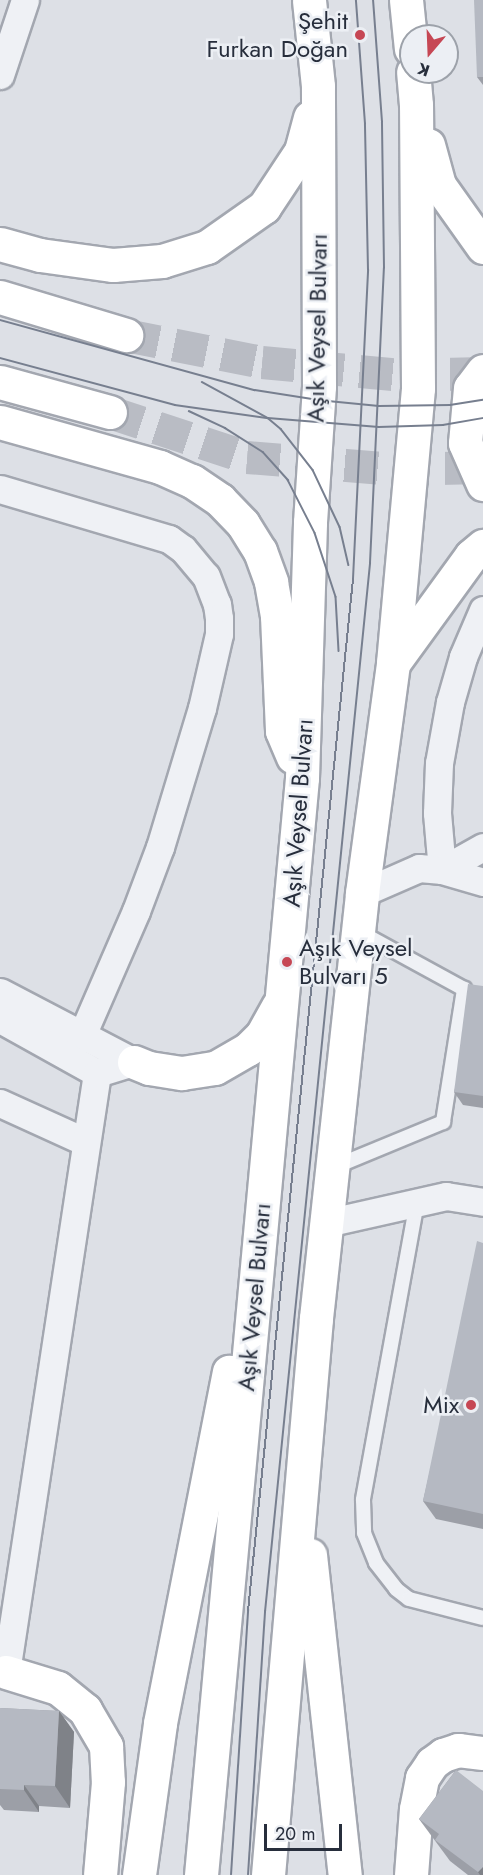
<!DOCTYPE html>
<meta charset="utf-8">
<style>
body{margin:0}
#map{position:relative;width:483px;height:1875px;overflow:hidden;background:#dde0e6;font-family:Jost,sans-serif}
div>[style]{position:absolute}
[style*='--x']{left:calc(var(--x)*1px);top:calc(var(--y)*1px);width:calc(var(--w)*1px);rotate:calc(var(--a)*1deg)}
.primary-tunnel>*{height:33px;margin-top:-16.5px;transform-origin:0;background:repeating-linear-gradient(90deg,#b9bcc4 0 33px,transparent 0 49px)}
.roads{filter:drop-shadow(2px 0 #a3a7b0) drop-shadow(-2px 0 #a3a7b0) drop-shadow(0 2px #a3a7b0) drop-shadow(0 -2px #a3a7b0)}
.lane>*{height:14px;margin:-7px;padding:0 7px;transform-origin:7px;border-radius:7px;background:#eff1f5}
.street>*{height:27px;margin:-13.5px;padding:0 13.5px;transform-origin:13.5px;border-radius:13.5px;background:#eff1f5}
.primary>*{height:33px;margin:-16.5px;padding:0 16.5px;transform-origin:16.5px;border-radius:16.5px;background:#fff}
.tram>*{height:1.5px;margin:-0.75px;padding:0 0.75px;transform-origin:0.75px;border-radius:0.75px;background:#777f8f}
.wall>*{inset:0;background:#9c9fa7}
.shaded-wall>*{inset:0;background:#7f8288}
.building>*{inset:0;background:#b5b9c2}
.dots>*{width:16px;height:16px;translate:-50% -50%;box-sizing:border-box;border:3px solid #eceff4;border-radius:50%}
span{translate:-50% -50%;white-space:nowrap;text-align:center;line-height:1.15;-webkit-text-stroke:5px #eceff4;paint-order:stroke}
.poi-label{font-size:24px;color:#272e3c}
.right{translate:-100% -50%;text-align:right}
.left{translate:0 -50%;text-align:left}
.street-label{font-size:24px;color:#272e3c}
.north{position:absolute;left:399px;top:24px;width:60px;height:60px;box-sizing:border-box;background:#eceff4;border:2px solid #9da2aa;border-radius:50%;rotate:199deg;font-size:16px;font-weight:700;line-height:24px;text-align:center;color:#272e3c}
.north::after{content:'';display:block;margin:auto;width:21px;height:27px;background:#c64754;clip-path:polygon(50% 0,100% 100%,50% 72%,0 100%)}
.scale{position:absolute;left:264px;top:1824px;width:78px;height:27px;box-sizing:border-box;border:3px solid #272e3c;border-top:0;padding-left:8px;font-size:18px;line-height:21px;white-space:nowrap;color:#272e3c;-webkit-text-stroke:4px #eceff4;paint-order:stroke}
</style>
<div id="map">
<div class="primary-tunnel">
<i style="--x:126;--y:335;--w:139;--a:11.2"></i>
<i style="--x:262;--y:362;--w:140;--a:5.3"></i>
<i style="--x:401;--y:375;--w:82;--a:-1.4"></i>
<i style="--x:110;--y:412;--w:144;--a:18.2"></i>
<i style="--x:247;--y:457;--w:149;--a:4.6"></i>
<i style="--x:396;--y:469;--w:87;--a:-1.3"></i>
</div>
<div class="roads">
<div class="lane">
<i style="--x:334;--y:1167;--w:118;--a:-22.4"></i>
<i style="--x:443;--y:1122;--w:135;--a:-81"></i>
<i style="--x:464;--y:989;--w:121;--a:-151.3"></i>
<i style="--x:417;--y:1202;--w:303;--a:100.3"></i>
<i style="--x:363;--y:1500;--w:33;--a:88"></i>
<i style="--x:364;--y:1533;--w:32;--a:68"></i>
<i style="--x:376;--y:1563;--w:33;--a:52"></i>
<i style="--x:396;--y:1589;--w:16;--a:38"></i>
<i style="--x:409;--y:1599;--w:76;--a:14.4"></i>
</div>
<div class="street">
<i style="--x:0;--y:75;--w:79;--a:-71.6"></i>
<i style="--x:0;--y:489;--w:176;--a:16.5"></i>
<i style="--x:169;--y:539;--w:17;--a:36"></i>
<i style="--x:183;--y:549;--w:35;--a:50"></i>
<i style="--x:206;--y:576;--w:30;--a:69"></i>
<i style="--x:217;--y:604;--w:14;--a:82"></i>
<i style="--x:219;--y:618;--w:16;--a:90"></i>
<i style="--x:219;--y:634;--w:76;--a:102.9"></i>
<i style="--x:202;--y:708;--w:145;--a:106.8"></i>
<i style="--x:160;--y:847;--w:68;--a:110.6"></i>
<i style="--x:136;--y:911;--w:135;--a:113.5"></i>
<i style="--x:483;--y:610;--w:51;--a:113.1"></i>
<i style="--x:463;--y:657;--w:47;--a:106.1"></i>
<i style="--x:450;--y:702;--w:62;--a:100.2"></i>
<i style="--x:439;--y:763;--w:50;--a:92.3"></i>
<i style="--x:437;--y:813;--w:57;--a:85"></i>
<i style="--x:442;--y:870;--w:43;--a:16.3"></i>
<i style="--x:362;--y:893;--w:62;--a:-23.7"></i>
<i style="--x:419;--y:868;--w:23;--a:5"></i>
<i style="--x:442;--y:870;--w:47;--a:-29.3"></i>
<i style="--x:0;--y:992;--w:151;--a:27.6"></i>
<i style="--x:0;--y:1019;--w:111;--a:29.1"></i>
<i style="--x:0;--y:1103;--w:94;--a:24.4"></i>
<i style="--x:326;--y:1223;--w:123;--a:-12.7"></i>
<i style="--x:446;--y:1196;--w:37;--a:9"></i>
<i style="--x:6;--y:1672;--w:606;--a:-81.36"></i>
<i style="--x:97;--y:1073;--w:39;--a:-17"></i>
</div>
<div class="primary">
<i style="--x:406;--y:0;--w:49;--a:84.2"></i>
<i style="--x:428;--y:145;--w:41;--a:74.6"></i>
<i style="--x:439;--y:185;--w:76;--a:54.6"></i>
<i style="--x:0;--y:244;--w:41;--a:15.4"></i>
<i style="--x:40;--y:255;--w:74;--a:7.8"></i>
<i style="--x:113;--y:265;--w:49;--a:-4.7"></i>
<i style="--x:162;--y:261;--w:47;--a:-17.3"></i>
<i style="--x:207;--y:247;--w:70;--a:-35.1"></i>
<i style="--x:264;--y:207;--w:67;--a:-56.5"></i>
<i style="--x:301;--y:151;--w:35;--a:-75"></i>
<i style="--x:0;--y:297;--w:132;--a:16.8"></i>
<i style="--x:483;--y:371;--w:21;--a:127"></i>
<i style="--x:470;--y:388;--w:55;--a:95.2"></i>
<i style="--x:465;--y:443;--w:45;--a:66.3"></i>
<i style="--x:0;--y:382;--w:114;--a:15.3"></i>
<i style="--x:0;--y:422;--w:166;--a:15.7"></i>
<i style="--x:160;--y:467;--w:35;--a:24"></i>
<i style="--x:192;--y:481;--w:34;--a:34"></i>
<i style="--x:220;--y:500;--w:33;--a:46"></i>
<i style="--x:243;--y:524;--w:32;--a:58"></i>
<i style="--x:260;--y:551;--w:33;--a:70"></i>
<i style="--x:271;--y:582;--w:35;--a:80"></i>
<i style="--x:277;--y:616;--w:115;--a:87.5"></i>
<i style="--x:282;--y:731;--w:28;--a:67"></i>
<i style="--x:394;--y:662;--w:131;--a:-54"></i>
<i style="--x:471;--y:556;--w:16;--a:-40"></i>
<i style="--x:134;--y:1062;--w:16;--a:22"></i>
<i style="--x:149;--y:1068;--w:33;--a:9"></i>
<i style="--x:182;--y:1073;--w:33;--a:-9"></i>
<i style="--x:215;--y:1068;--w:38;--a:-30"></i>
<i style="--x:248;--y:1049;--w:20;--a:-45"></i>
<i style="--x:262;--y:1035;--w:33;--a:-61"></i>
<i style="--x:310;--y:1555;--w:322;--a:83.8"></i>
<i style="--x:6;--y:1672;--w:54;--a:17.1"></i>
<i style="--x:58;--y:1688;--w:35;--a:39"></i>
<i style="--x:85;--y:1710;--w:42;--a:59.7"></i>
<i style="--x:106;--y:1746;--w:36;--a:87"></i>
<i style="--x:108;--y:1782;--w:93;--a:94.9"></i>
<i style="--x:139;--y:1875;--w:153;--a:-82.1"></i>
<i style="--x:160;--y:1723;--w:358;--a:-78.9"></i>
<i style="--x:201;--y:1875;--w:1102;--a:-84.74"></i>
<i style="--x:302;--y:778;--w:256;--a:-88.2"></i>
<i style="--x:310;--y:522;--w:136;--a:-86.2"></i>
<i style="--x:319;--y:386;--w:300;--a:-90.2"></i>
<i style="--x:318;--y:86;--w:86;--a:-96"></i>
<i style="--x:268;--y:1875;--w:559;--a:-85.07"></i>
<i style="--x:316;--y:1318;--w:427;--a:-83.8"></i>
<i style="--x:362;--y:893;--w:232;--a:-82.3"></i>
<i style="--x:393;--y:663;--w:276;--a:-84.8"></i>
<i style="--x:418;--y:388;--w:283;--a:-90.4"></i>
<i style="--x:416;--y:105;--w:33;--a:-95"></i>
<i style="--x:411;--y:1875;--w:66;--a:-85.7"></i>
<i style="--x:416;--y:1809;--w:32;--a:-79"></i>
<i style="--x:422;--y:1778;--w:18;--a:-56"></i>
<i style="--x:432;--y:1763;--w:14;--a:-36"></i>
<i style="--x:443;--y:1755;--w:16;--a:-18"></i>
<i style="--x:458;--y:1750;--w:25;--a:7"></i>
</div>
</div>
<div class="tram">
<i style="--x:0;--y:320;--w:264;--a:15.4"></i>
<i style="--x:255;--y:390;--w:64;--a:9"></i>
<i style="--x:318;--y:400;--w:61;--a:5.6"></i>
<i style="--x:379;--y:406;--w:71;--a:-0.8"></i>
<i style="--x:450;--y:405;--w:33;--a:-9"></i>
<i style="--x:0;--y:358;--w:181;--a:15"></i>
<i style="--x:175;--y:405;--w:94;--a:8"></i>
<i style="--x:268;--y:418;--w:111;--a:4.6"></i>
<i style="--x:379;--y:427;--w:64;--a:-1.8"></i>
<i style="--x:443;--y:425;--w:41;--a:-9.9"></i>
<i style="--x:202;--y:382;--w:75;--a:28.6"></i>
<i style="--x:268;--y:418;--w:17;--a:40"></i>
<i style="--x:281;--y:429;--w:52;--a:52"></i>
<i style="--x:313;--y:470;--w:63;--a:64.7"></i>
<i style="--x:340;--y:527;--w:39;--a:77"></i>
<i style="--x:189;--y:411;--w:40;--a:25"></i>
<i style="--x:225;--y:428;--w:45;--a:32.3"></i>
<i style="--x:263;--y:452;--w:38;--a:48"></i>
<i style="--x:288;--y:480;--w:59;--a:63"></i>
<i style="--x:315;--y:533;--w:67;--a:71.8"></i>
<i style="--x:336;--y:597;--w:54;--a:86.8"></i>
<i style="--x:231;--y:1875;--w:265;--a:-86.3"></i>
<i style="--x:248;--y:1611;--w:1037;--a:-84.19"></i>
<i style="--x:353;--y:579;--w:309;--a:-87.2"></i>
<i style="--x:368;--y:270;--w:146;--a:-91.2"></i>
<i style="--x:365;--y:124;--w:124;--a:-94.2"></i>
<i style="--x:248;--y:1875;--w:264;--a:-86.3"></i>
<i style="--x:265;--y:1612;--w:1054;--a:-84.28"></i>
<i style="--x:370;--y:563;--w:295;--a:-87.3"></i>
<i style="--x:384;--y:268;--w:146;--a:-90.8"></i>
<i style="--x:382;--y:122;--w:122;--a:-94.2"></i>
</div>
<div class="wall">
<i style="clip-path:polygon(483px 0,483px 85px,477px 77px)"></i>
<i style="clip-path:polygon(483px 986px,483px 1108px,463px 1105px,454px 1092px)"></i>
<i style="clip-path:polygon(483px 1243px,483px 1529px,436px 1519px,423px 1501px)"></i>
<i style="clip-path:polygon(0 1708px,59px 1711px,74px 1732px,70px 1808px,39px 1806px,39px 1812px,4px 1810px,0 1805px)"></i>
<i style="clip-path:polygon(456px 1770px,483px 1875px,468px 1875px,450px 1861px,419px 1819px)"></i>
</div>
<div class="shaded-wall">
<i style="clip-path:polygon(59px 1711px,74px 1732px,70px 1808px,55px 1786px)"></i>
<i style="clip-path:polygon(24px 1785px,39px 1806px,39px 1812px,24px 1790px)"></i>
<i style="clip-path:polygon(483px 1866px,483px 1875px,480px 1875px,478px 1872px)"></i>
</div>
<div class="building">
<i style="clip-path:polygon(474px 0,483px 0,483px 77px,477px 77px)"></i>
<i style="clip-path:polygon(468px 984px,483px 986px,483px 1096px,454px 1092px)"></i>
<i style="clip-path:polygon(477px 1241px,483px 1243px,483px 1514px,423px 1501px)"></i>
<i style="clip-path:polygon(0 1708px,59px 1711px,55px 1786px,24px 1785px,24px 1790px,0 1789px)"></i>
<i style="clip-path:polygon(456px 1770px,483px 1791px,483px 1867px,478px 1872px,435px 1840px,439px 1834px,419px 1819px)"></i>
</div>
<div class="dots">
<i style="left:360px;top:35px;background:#c64754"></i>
<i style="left:287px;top:962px;background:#c64754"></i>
<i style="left:471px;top:1405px;background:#c64754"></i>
</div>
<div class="poi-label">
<span class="right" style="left:348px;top:35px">Şehit<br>Furkan Doğan</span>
<span class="left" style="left:299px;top:962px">Aşık Veysel<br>Bulvarı 5</span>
<span class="right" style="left:459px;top:1405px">Mix</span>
</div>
<div class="street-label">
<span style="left:317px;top:328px;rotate:-89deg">Aşık Veysel Bulvarı</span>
<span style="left:298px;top:813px;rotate:-86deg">Aşık Veysel Bulvarı</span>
<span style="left:254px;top:1297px;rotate:-85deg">Aşık Veysel Bulvarı</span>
</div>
<div class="north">K</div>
<div class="scale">20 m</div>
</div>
